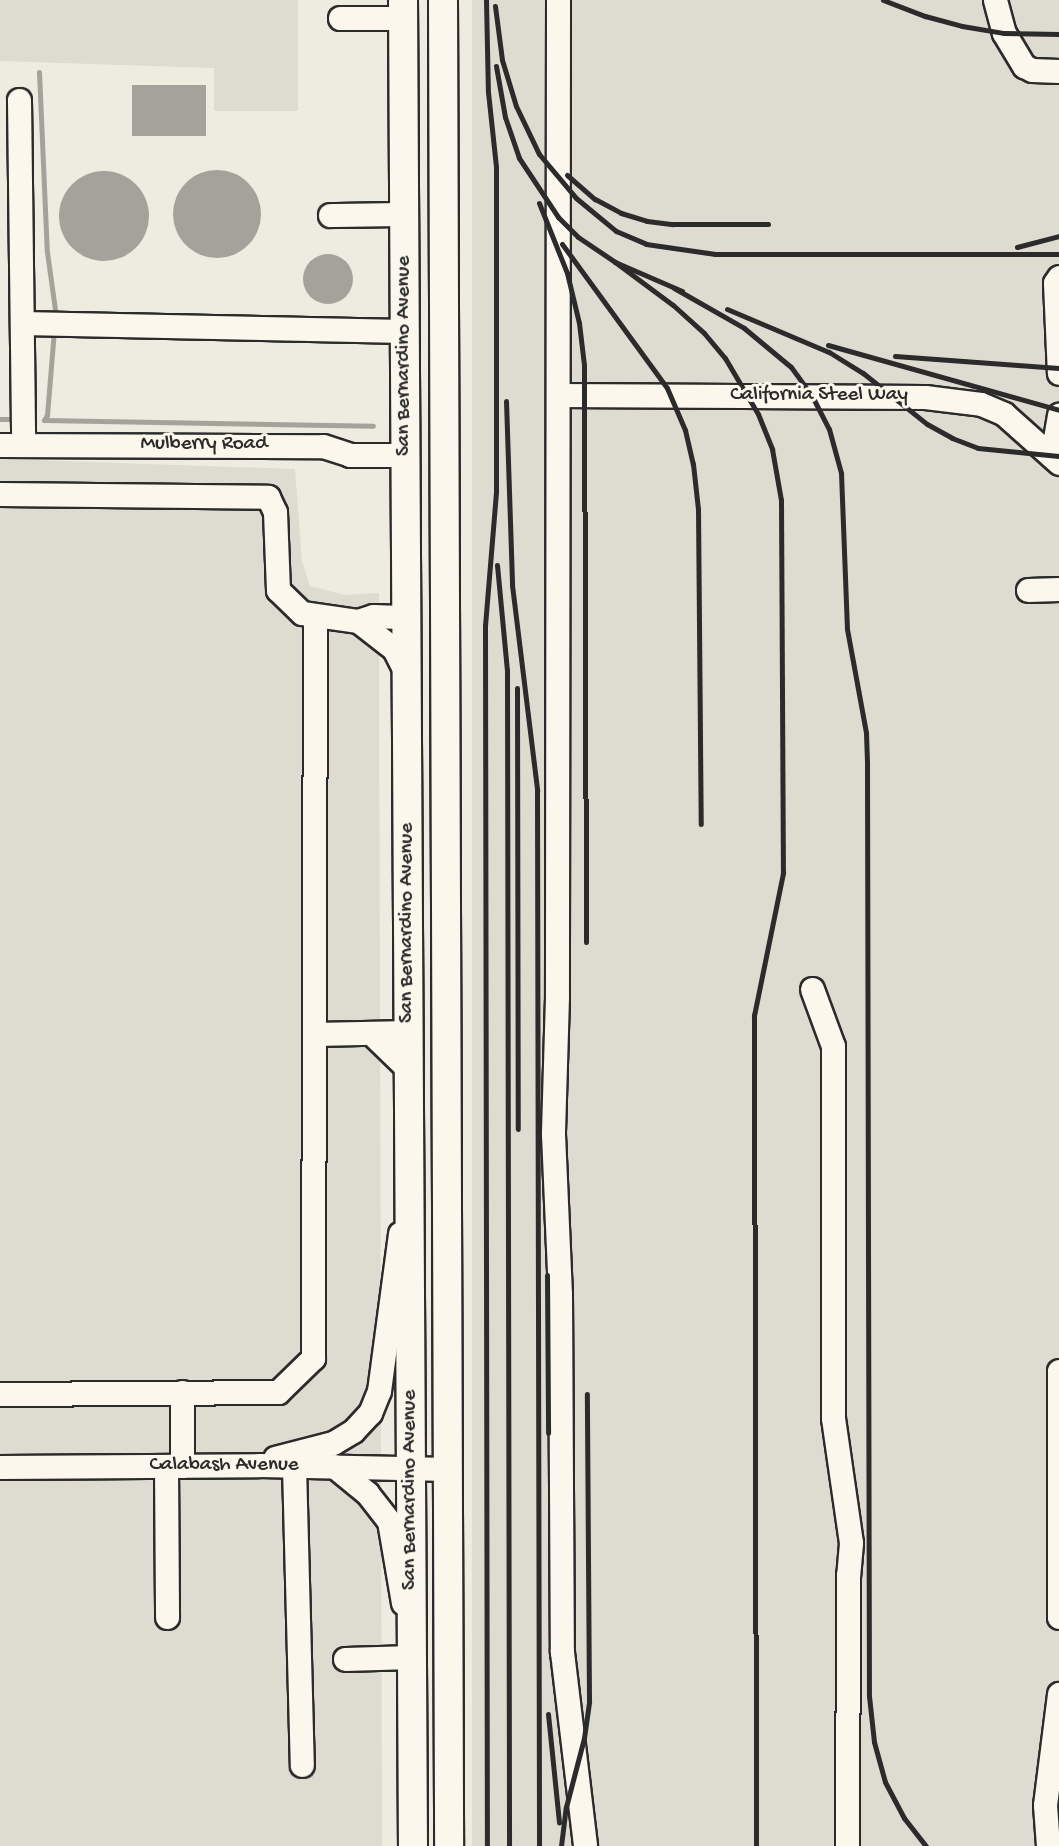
<!DOCTYPE html>
<style>
body{margin:0}
#map{position:relative;width:1059px;height:1846px;overflow:hidden;background:#eeebe0;font-family:"Gochi Hand",sans-serif}
div>[style]{position:absolute}
[style*='--x']{left:calc(var(--x)*1px);top:calc(var(--y)*1px);width:calc(var(--w)*1px);rotate:calc(var(--a)*1deg)}
.built>*{inset:0;background:#dedbd1;transform-origin:0 0}
.water>*{inset:0;background:#a4a29a;transform-origin:0 0}
.round{border-radius:50%}
.stream>*{height:5px;margin:-2.5px;padding:0 2.5px;transform-origin:2.5px;border-radius:2.5px;background:#a4a29a}
.roads{filter:drop-shadow(2px 0 #2b2b2b) drop-shadow(-2px 0 #2b2b2b) drop-shadow(0 2px #2b2b2b) drop-shadow(0 -2px #2b2b2b)}
.minor>*{height:23px;margin:-11.5px;padding:0 11.5px;transform-origin:11.5px;border-radius:11.5px;background:#fbf7ec}
.major>*{height:28px;margin:-14px;padding:0 14px;transform-origin:14px;border-radius:14px;background:#fbf7ec}
.rail>*{height:5px;margin:-2.5px;padding:0 2.5px;transform-origin:2.5px;border-radius:2.5px;background:#2b2b2b}
span{translate:-50% -50%;white-space:nowrap;text-align:center;line-height:1.15;-webkit-text-stroke:6px #fbf7ec;paint-order:stroke}
.street-label{font-size:21px;color:#2b2b2b}
</style>
<div id="map">
<div class="built">
<i style="clip-path:polygon(0 0,298px 0,298px 111px,214px 111px,214px 68px,0 61px)"></i>
<i style="left:472px;top:0;width:587px;height:1846px"></i>
<i style="clip-path:polygon(0 459px,295px 469px,302px 561px,310px 586px,345px 595px,379px 593px,382px 1846px,0 1846px)"></i>
</div>
<div class="water">
<i style="left:206px;top:85px;width:51px;height:74px;rotate:90deg"></i>
<i class="round" style="left:173px;top:170px;width:88px;height:88px"></i>
<i class="round" style="left:59px;top:171px;width:90px;height:90px"></i>
<i class="round" style="left:303px;top:254px;width:50px;height:50px"></i>
</div>
<div class="stream">
<i style="--x:39;--y:72;--w:180;--a:87.5"></i>
<i style="--x:47;--y:252;--w:66;--a:82.1"></i>
<i style="--x:0;--y:419;--w:14;--a:0"></i>
<i style="--x:44;--y:420;--w:6;--a:-59"></i>
<i style="--x:47;--y:415;--w:85;--a:-85.3"></i>
<i style="--x:44;--y:420;--w:329;--a:1"></i>
</div>
<div class="roads">
<div class="minor">
<i style="--x:558;--y:0;--w:997;--a:90.06"></i>
<i style="--x:557;--y:997;--w:137;--a:91.7"></i>
<i style="--x:553;--y:1134;--w:160;--a:87.5"></i>
<i style="--x:560;--y:1294;--w:358;--a:89.7"></i>
<i style="--x:562;--y:1652;--w:195;--a:83.2"></i>
<i style="--x:995;--y:0;--w:34;--a:75"></i>
<i style="--x:1004;--y:33;--w:39;--a:59"></i>
<i style="--x:1024;--y:66;--w:9;--a:27"></i>
<i style="--x:1032;--y:70;--w:27;--a:2"></i>
<i style="--x:340;--y:18;--w:64;--a:0"></i>
<i style="--x:19;--y:100;--w:345;--a:89.3"></i>
<i style="--x:330;--y:215;--w:75;--a:-0.8"></i>
<i style="--x:1059;--y:277;--w:7;--a:124"></i>
<i style="--x:1055;--y:283;--w:90;--a:87.5"></i>
<i style="--x:22;--y:323;--w:383;--a:1.2"></i>
<i style="--x:558;--y:395;--w:367;--a:0.3"></i>
<i style="--x:925;--y:397;--w:56;--a:7.1"></i>
<i style="--x:981;--y:404;--w:25;--a:23"></i>
<i style="--x:1004;--y:414;--w:74;--a:41.7"></i>
<i style="--x:0;--y:445;--w:323;--a:0.2"></i>
<i style="--x:323;--y:446;--w:28;--a:18"></i>
<i style="--x:350;--y:455;--w:56;--a:0"></i>
<i style="--x:1052;--y:456;--w:42;--a:-80.3"></i>
<i style="--x:0;--y:494;--w:268;--a:0.6"></i>
<i style="--x:268;--y:497;--w:17;--a:65"></i>
<i style="--x:275;--y:512;--w:78;--a:87.8"></i>
<i style="--x:278;--y:590;--w:33;--a:44"></i>
<i style="--x:302;--y:613;--w:57;--a:8.1"></i>
<i style="--x:358;--y:621;--w:16;--a:-18"></i>
<i style="--x:373;--y:616;--w:34;--a:2"></i>
<i style="--x:1028;--y:590;--w:31;--a:-2"></i>
<i style="--x:358;--y:621;--w:46;--a:37.9"></i>
<i style="--x:394;--y:649;--w:28;--a:63"></i>
<i style="--x:812;--y:989;--w:61;--a:69.8"></i>
<i style="--x:833;--y:1046;--w:372;--a:90"></i>
<i style="--x:833;--y:1418;--w:126;--a:81.8"></i>
<i style="--x:851;--y:1543;--w:32;--a:95"></i>
<i style="--x:848;--y:1575;--w:271;--a:90.2"></i>
<i style="--x:314;--y:1034;--w:95;--a:-1.2"></i>
<i style="--x:373;--y:1035;--w:50;--a:44.2"></i>
<i style="--x:1059;--y:1371;--w:246;--a:90"></i>
<i style="--x:0;--y:1394;--w:278;--a:-0.4"></i>
<i style="--x:278;--y:1392;--w:49;--a:-44.2"></i>
<i style="--x:313;--y:1358;--w:741;--a:-89.85"></i>
<i style="--x:275;--y:1458;--w:60;--a:-14.5"></i>
<i style="--x:333;--y:1443;--w:23;--a:-31"></i>
<i style="--x:353;--y:1431;--w:25;--a:-47"></i>
<i style="--x:370;--y:1413;--w:24;--a:-68"></i>
<i style="--x:379;--y:1391;--w:159;--a:-82.4"></i>
<i style="--x:166;--y:1466;--w:151;--a:89.6"></i>
<i style="--x:182;--y:1466;--w:74;--a:-90"></i>
<i style="--x:294;--y:1466;--w:299;--a:88.5"></i>
<i style="--x:334;--y:1466;--w:43;--a:39.3"></i>
<i style="--x:367;--y:1493;--w:36;--a:52"></i>
<i style="--x:389;--y:1521;--w:83;--a:80.3"></i>
<i style="--x:0;--y:1467;--w:259;--a:-0.4"></i>
<i style="--x:259;--y:1465;--w:189;--a:1.2"></i>
<i style="--x:345;--y:1659;--w:67;--a:-1.7"></i>
<i style="--x:412;--y:1657;--w:17;--a:-100"></i>
<i style="--x:1048;--y:1846;--w:41;--a:-94.2"></i>
<i style="--x:1045;--y:1805;--w:112;--a:-82.8"></i>
</div>
<div class="major">
<i style="--x:403;--y:0;--w:1846;--a:89.69"></i>
<i style="--x:443;--y:0;--w:1846;--a:89.81"></i>
</div>
</div>
<div class="rail">
<i style="--x:486;--y:0;--w:92;--a:88.8"></i>
<i style="--x:488;--y:92;--w:75;--a:83.9"></i>
<i style="--x:496;--y:167;--w:325;--a:90"></i>
<i style="--x:496;--y:492;--w:135;--a:94.7"></i>
<i style="--x:485;--y:627;--w:1219;--a:89.91"></i>
<i style="--x:883;--y:0;--w:45;--a:20.9"></i>
<i style="--x:925;--y:16;--w:38;--a:15"></i>
<i style="--x:962;--y:26;--w:43;--a:9.5"></i>
<i style="--x:1004;--y:33;--w:55;--a:1"></i>
<i style="--x:495;--y:6;--w:54;--a:82.6"></i>
<i style="--x:502;--y:60;--w:48;--a:73.1"></i>
<i style="--x:516;--y:106;--w:53;--a:64.4"></i>
<i style="--x:539;--y:154;--w:57;--a:49.9"></i>
<i style="--x:576;--y:198;--w:52;--a:39.5"></i>
<i style="--x:616;--y:231;--w:33;--a:23"></i>
<i style="--x:646;--y:244;--w:70;--a:8.2"></i>
<i style="--x:715;--y:254;--w:344;--a:0"></i>
<i style="--x:496;--y:66;--w:52;--a:80"></i>
<i style="--x:505;--y:117;--w:43;--a:71.1"></i>
<i style="--x:519;--y:158;--w:71;--a:56.5"></i>
<i style="--x:558;--y:217;--w:28;--a:45"></i>
<i style="--x:578;--y:237;--w:45;--a:34"></i>
<i style="--x:615;--y:262;--w:73;--a:23.4"></i>
<i style="--x:567;--y:175;--w:37;--a:41"></i>
<i style="--x:595;--y:199;--w:30;--a:28"></i>
<i style="--x:621;--y:213;--w:27;--a:17"></i>
<i style="--x:647;--y:221;--w:26;--a:7"></i>
<i style="--x:673;--y:224;--w:95;--a:0"></i>
<i style="--x:539;--y:203;--w:75;--a:68.2"></i>
<i style="--x:567;--y:273;--w:51;--a:76.5"></i>
<i style="--x:579;--y:323;--w:42;--a:83.2"></i>
<i style="--x:584;--y:365;--w:577;--a:89.8"></i>
<i style="--x:562;--y:244;--w:178;--a:53.9"></i>
<i style="--x:667;--y:388;--w:46;--a:66.8"></i>
<i style="--x:685;--y:430;--w:35;--a:77"></i>
<i style="--x:693;--y:464;--w:45;--a:83.7"></i>
<i style="--x:698;--y:509;--w:315;--a:89.5"></i>
<i style="--x:1017;--y:247;--w:43;--a:-14.7"></i>
<i style="--x:615;--y:262;--w:72;--a:36.6"></i>
<i style="--x:673;--y:305;--w:42;--a:42.1"></i>
<i style="--x:704;--y:333;--w:33;--a:50"></i>
<i style="--x:725;--y:358;--w:65;--a:59.5"></i>
<i style="--x:758;--y:414;--w:38;--a:68"></i>
<i style="--x:772;--y:449;--w:52;--a:80"></i>
<i style="--x:781;--y:500;--w:373;--a:89.7"></i>
<i style="--x:783;--y:873;--w:145;--a:101.5"></i>
<i style="--x:754;--y:1015;--w:831;--a:89.86"></i>
<i style="--x:674;--y:288;--w:81;--a:29.7"></i>
<i style="--x:744;--y:328;--w:61;--a:39.7"></i>
<i style="--x:791;--y:367;--w:36;--a:54"></i>
<i style="--x:812;--y:396;--w:37;--a:63"></i>
<i style="--x:829;--y:429;--w:46;--a:74.7"></i>
<i style="--x:841;--y:473;--w:156;--a:87.8"></i>
<i style="--x:847;--y:629;--w:106;--a:79.6"></i>
<i style="--x:866;--y:733;--w:30;--a:88"></i>
<i style="--x:867;--y:763;--w:933;--a:89.88"></i>
<i style="--x:869;--y:1696;--w:46;--a:83.8"></i>
<i style="--x:874;--y:1742;--w:41;--a:74.6"></i>
<i style="--x:885;--y:1782;--w:41;--a:62.2"></i>
<i style="--x:904;--y:1818;--w:36;--a:52"></i>
<i style="--x:727;--y:309;--w:111;--a:22.9"></i>
<i style="--x:829;--y:352;--w:40;--a:32"></i>
<i style="--x:863;--y:373;--w:82;--a:38.6"></i>
<i style="--x:927;--y:424;--w:29;--a:29"></i>
<i style="--x:952;--y:438;--w:28;--a:21"></i>
<i style="--x:978;--y:448;--w:81;--a:5.6"></i>
<i style="--x:828;--y:345;--w:240;--a:15.7"></i>
<i style="--x:895;--y:356;--w:164;--a:4.2"></i>
<i style="--x:506;--y:401;--w:184;--a:88.1"></i>
<i style="--x:512;--y:585;--w:207;--a:83"></i>
<i style="--x:537;--y:790;--w:1056;--a:89.89"></i>
<i style="--x:497;--y:565;--w:105;--a:84.6"></i>
<i style="--x:507;--y:670;--w:1176;--a:89.9"></i>
<i style="--x:517;--y:688;--w:441;--a:89.9"></i>
<i style="--x:547;--y:1275;--w:158;--a:89.6"></i>
<i style="--x:548;--y:1714;--w:109;--a:84.2"></i>
<i style="--x:561;--y:1846;--w:39;--a:-83"></i>
<i style="--x:566;--y:1807;--w:71;--a:-75.4"></i>
<i style="--x:584;--y:1738;--w:37;--a:-82"></i>
<i style="--x:589;--y:1701;--w:307;--a:-90.4"></i>
</div>
<div class="street-label">
<span style="left:405px;top:356px;rotate:-90deg">San Bernardino Avenue</span>
<span style="left:819px;top:396px">California Steel Way</span>
<span style="left:204px;top:445px">Mulberry Road</span>
<span style="left:408px;top:923px;rotate:-90deg">San Bernardino Avenue</span>
<span style="left:224px;top:1466px">Calabash Avenue</span>
<span style="left:411px;top:1490px;rotate:-90deg">San Bernardino Avenue</span>
</div>
</div>
